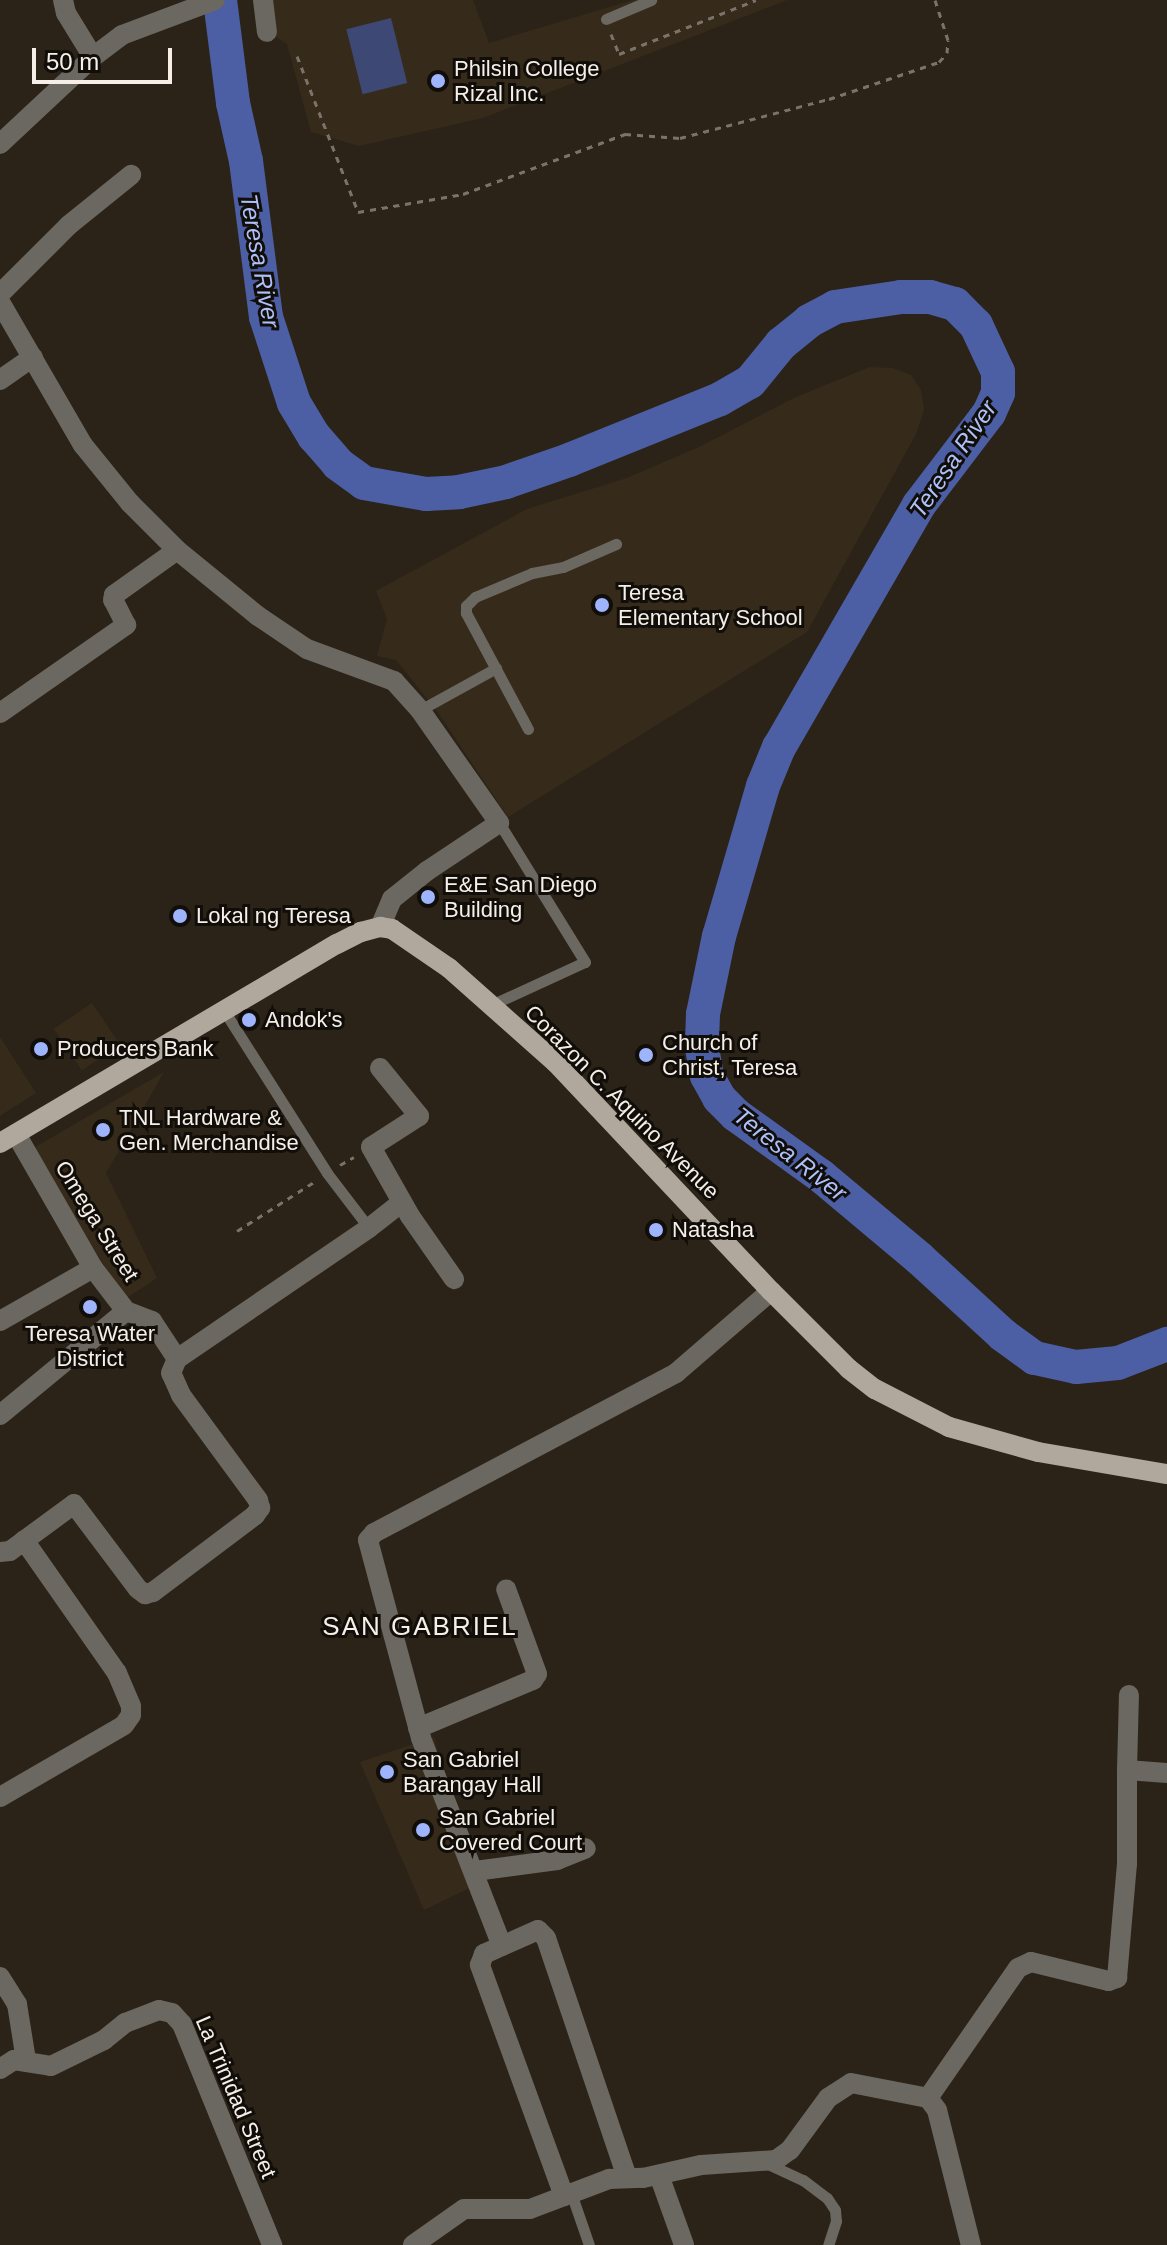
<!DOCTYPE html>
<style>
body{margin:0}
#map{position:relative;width:1167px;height:2245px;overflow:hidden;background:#2b2318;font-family:Arial,sans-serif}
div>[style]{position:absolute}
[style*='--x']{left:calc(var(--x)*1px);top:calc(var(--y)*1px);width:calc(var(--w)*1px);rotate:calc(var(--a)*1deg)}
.built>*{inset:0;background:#362b1a;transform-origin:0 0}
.green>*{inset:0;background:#3d4974;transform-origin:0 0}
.river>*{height:34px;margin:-17px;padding:0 17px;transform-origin:17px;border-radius:17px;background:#4d5fa4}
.path>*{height:3px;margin-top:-1.5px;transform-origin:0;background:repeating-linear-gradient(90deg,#7a7369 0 6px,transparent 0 12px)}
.service>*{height:11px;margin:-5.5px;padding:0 5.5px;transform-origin:5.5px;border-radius:5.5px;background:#6b6761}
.minor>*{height:20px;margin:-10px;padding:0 10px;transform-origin:10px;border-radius:10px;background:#6b6761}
.tertiary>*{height:20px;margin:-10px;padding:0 10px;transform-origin:10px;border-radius:10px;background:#6b6761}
.primary>*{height:20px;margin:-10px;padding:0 10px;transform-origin:10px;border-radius:10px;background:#b1a89d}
.dots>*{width:22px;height:22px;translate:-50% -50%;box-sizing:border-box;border:4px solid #110d09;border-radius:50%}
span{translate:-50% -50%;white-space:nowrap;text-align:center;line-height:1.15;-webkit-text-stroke:6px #110d09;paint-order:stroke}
.poi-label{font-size:22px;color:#f5efe8}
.left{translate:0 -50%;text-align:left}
.street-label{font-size:22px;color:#f5efe8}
.water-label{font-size:24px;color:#adc0fa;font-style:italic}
.quarter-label{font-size:26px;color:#f5efe8;letter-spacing:2px}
.scale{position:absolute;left:32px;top:48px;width:140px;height:36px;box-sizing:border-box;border:4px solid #f5efe8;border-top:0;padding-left:10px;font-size:24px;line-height:28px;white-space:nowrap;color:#f5efe8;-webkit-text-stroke:6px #110d09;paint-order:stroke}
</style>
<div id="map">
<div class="built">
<i style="clip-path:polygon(261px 0,473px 0,489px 43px,633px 0,787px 0,483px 118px,359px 146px,311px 132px,287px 44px,268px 32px)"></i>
<i style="clip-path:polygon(870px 367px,893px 368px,911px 375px,921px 390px,924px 410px,916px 434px,807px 632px,508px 817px,437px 711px,396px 660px,377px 656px,387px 619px,376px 591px,527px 509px,627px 478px,701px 446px,796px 397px)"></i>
<i style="left:92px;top:1003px;width:50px;height:46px;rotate:56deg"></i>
<i style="clip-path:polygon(0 1037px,36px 1093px,0 1116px)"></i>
<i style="clip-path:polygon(164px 1072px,106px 1173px,157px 1278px,125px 1299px,32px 1149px)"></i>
<i style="clip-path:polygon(434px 1737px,446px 1789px,488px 1879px,424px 1910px,360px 1762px)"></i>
</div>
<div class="green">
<i style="left:391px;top:18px;width:67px;height:46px;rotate:76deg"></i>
</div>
<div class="river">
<i style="--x:220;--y:0;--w:104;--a:82.8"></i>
<i style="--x:233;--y:103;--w:59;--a:77.4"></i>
<i style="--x:246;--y:161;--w:157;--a:82.7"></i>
<i style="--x:266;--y:317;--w:90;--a:72"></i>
<i style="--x:294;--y:403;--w:39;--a:59"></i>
<i style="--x:314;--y:436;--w:37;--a:49"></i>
<i style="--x:338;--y:464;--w:32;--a:36"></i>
<i style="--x:364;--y:483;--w:63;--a:10.1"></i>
<i style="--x:426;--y:494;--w:33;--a:-3"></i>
<i style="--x:459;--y:492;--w:48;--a:-12"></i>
<i style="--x:506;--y:482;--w:67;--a:-19.2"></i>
<i style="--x:569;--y:460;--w:163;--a:-22"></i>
<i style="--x:720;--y:399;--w:34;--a:-30"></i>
<i style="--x:750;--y:382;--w:49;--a:-50.8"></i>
<i style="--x:781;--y:344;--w:36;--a:-39"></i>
<i style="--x:809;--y:321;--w:30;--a:-28"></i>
<i style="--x:835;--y:307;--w:67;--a:-8.6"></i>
<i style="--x:901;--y:297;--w:29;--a:0"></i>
<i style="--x:930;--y:297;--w:26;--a:16"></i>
<i style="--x:955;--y:304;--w:30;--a:45"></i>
<i style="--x:976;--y:325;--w:52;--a:64.9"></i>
<i style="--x:998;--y:372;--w:21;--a:90"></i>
<i style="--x:998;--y:393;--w:22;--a:114"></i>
<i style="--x:989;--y:413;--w:116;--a:127.3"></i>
<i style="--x:919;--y:505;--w:280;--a:120"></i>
<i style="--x:779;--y:747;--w:42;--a:112.3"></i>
<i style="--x:763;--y:786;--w:156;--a:106.3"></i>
<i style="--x:719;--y:936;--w:80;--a:101.6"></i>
<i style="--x:703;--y:1014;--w:34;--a:92"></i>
<i style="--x:702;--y:1048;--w:28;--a:80"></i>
<i style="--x:707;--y:1076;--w:25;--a:61"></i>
<i style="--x:719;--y:1098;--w:24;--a:45"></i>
<i style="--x:736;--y:1115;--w:105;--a:35.7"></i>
<i style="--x:821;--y:1176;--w:128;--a:39.9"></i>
<i style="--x:919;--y:1258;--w:114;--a:42.5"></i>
<i style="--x:1003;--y:1335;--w:39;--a:36"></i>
<i style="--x:1035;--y:1358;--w:42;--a:12.4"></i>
<i style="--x:1076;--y:1367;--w:42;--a:-5.4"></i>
<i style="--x:1118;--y:1363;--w:53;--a:-21.2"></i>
</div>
<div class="path">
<i style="--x:611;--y:34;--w:22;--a:68"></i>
<i style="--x:619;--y:54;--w:147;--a:-21.5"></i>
<i style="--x:297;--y:56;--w:168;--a:68.6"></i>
<i style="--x:358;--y:212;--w:107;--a:-9.7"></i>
<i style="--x:463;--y:194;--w:173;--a:-20.3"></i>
<i style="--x:625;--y:134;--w:55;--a:4.2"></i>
<i style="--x:680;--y:138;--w:154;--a:-14.7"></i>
<i style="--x:829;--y:99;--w:116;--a:-18.6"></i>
<i style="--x:939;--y:62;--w:12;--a:-48"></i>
<i style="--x:947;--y:53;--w:13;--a:-86"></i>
<i style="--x:948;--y:40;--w:42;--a:-108"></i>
<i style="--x:340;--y:1165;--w:16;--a:-30"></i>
<i style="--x:237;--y:1231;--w:95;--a:-32.5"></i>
</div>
<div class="service">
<i style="--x:606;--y:19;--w:49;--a:-22.9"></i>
<i style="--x:420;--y:710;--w:87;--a:-28.9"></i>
<i style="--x:528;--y:729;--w:132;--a:-118.1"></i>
<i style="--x:466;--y:613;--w:7;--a:-90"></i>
<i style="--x:466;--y:606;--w:13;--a:-45"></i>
<i style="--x:475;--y:597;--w:62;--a:-22.8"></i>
<i style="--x:532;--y:573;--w:32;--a:-11"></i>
<i style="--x:563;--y:567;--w:58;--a:-23.5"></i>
<i style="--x:491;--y:1005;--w:103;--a:-24.6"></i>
<i style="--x:585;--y:962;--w:163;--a:-121.7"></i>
<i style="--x:223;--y:1009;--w:194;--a:57.6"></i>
<i style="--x:327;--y:1173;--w:69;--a:52.6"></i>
<i style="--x:768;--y:2164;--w:38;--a:25"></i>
<i style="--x:803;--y:2180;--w:30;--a:37"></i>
<i style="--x:827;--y:2198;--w:14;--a:56"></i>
<i style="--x:835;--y:2210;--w:11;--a:85"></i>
<i style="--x:836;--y:2221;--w:25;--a:108"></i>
<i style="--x:571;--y:2193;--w:55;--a:70.9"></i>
</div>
<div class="minor">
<i style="--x:263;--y:0;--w:32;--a:83"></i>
<i style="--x:93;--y:57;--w:36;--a:-37"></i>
<i style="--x:122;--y:35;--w:99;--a:-20.6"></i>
<i style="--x:0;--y:144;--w:127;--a:-43.1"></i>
<i style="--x:93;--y:57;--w:52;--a:-121.5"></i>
<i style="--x:66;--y:13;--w:13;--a:-103"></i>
<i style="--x:0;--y:294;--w:98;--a:-45"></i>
<i style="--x:69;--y:225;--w:80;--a:-38.9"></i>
<i style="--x:0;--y:302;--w:165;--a:59.9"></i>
<i style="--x:83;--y:445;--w:75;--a:51"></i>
<i style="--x:130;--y:503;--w:66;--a:45"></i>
<i style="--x:177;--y:550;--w:104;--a:39.2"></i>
<i style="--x:258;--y:616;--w:59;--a:34"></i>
<i style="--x:307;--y:649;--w:93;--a:20.2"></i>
<i style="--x:394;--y:681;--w:39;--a:48"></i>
<i style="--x:420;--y:710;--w:138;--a:55"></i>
<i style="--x:499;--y:823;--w:87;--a:146.3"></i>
<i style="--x:427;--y:871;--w:45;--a:141.3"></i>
<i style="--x:392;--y:899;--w:30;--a:113"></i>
<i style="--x:0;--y:380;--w:40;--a:-34.9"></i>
<i style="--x:0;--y:713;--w:154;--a:-34.9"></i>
<i style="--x:126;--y:625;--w:28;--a:-117"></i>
<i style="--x:113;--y:600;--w:5;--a:-79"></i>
<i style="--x:114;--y:595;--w:77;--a:-35.5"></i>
<i style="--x:380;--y:1068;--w:62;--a:50.9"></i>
<i style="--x:419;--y:1116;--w:57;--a:147.1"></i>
<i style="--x:371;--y:1147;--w:79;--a:60.5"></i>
<i style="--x:410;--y:1216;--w:77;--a:55.1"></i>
<i style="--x:16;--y:1134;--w:155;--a:60.1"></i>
<i style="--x:93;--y:1268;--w:54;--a:52.5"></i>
<i style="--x:126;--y:1311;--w:28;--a:21"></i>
<i style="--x:152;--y:1321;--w:45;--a:56.7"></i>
<i style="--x:0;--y:1321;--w:107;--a:-29.7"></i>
<i style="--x:0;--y:1415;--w:163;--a:-39.5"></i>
<i style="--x:0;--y:1552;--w:10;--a:-6"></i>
<i style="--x:10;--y:1551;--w:79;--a:-36.3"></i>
<i style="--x:74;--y:1504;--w:106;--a:53"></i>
<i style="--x:138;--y:1589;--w:9;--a:36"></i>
<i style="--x:145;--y:1594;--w:8;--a:-14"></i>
<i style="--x:153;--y:1592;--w:128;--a:-37"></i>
<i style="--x:255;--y:1515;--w:9;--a:-54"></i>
<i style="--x:260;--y:1508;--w:8;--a:-104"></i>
<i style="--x:258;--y:1500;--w:130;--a:-126.3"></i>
<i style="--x:181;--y:1395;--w:24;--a:-114"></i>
<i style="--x:171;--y:1373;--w:15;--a:-67"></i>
<i style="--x:177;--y:1359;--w:232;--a:-34.3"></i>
<i style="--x:369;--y:1228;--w:42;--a:-38.2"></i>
<i style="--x:418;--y:1728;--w:125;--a:-22.7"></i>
<i style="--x:533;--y:1680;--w:7;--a:-56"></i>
<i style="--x:537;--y:1674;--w:90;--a:-110"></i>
<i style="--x:1127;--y:1770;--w:75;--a:-88.5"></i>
<i style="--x:0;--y:1797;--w:143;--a:-30.1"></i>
<i style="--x:124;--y:1725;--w:12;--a:-55"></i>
<i style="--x:131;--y:1715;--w:9;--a:-90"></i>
<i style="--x:131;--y:1706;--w:36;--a:-113"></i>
<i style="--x:117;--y:1673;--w:162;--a:-125"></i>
<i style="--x:475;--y:1871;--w:83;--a:-7.6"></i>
<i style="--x:557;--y:1860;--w:31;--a:-22"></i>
<i style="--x:502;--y:1946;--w:223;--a:-111.3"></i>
<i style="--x:421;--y:1738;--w:205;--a:-105"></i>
<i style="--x:368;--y:1540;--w:9;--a:-49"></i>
<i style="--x:374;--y:1533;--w:342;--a:-27.9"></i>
<i style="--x:676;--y:1373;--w:125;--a:-40.8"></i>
<i style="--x:0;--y:1977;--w:32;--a:58"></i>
<i style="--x:17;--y:2004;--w:57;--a:80.9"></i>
<i style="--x:659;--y:2175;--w:74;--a:70.3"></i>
<i style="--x:564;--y:2196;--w:246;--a:-110"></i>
<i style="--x:480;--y:1965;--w:12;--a:-70"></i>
<i style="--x:484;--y:1954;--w:59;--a:-24"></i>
<i style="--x:538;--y:1930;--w:11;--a:45"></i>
<i style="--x:546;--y:1938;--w:252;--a:71.3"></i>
</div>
<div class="tertiary">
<i style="--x:0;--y:2069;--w:17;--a:-33"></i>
<i style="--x:14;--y:2060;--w:37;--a:9"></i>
<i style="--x:51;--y:2066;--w:59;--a:-26.1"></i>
<i style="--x:104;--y:2040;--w:27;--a:-39"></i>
<i style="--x:125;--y:2023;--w:36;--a:-21"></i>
<i style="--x:159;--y:2010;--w:13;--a:13"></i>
<i style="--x:172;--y:2013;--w:15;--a:48"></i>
<i style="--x:182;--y:2024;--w:239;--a:67.8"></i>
<i style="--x:928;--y:2098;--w:158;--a:-55.3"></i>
<i style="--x:1018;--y:1968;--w:14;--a:-25"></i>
<i style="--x:1031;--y:1962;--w:80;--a:13.7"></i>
<i style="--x:1109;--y:1981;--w:9;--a:-21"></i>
<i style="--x:1117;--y:1978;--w:114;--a:-85"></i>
<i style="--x:1127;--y:1864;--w:94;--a:-90"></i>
<i style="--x:1127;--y:1770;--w:40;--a:4.3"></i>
<i style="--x:928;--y:2098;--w:15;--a:53"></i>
<i style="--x:937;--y:2110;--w:139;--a:75.9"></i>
<i style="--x:413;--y:2245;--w:62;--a:-35.2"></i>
<i style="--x:464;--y:2209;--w:66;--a:0"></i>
<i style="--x:530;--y:2209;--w:85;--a:-20.8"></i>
<i style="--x:609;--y:2179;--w:34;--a:-2"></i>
<i style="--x:643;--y:2178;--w:59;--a:-12.6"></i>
<i style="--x:701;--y:2165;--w:75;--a:-3.8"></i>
<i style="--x:776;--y:2160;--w:17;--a:-36"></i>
<i style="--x:790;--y:2150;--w:64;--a:-53.8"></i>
<i style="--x:828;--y:2098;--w:27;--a:-33"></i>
<i style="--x:851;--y:2083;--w:78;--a:11"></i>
</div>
<div class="primary">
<i style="--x:0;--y:1143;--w:391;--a:-30.6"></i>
<i style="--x:337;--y:944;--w:27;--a:-27"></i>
<i style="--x:361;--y:932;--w:20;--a:-15"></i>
<i style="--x:380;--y:927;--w:12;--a:9"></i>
<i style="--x:392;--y:929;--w:69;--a:34.4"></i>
<i style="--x:449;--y:968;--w:142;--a:41.6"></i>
<i style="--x:555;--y:1062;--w:315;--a:46.7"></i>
<i style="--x:771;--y:1291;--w:110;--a:45"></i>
<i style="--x:849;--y:1369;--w:33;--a:38"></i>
<i style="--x:875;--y:1389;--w:83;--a:27.2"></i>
<i style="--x:949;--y:1427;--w:92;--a:15.7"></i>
<i style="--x:1038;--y:1452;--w:131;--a:9.7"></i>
</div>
<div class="dots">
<i style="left:438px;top:81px;background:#9eb4fd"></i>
<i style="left:602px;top:605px;background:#9eb4fd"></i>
<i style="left:428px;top:897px;background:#9eb4fd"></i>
<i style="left:180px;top:916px;background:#9eb4fd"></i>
<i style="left:249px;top:1020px;background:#9eb4fd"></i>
<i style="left:41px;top:1049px;background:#9eb4fd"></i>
<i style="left:646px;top:1055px;background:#9eb4fd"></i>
<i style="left:103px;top:1130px;background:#9eb4fd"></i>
<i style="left:656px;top:1230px;background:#9eb4fd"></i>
<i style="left:90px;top:1307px;background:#9eb4fd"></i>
<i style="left:387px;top:1772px;background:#9eb4fd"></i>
<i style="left:423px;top:1830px;background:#9eb4fd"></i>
</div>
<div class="poi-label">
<span class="left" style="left:454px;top:81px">Philsin College<br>Rizal Inc.</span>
<span class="left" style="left:618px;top:605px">Teresa<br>Elementary School</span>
<span class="left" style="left:444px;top:897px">E&amp;E San Diego<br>Building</span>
<span class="left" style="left:196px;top:916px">Lokal ng Teresa</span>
<span class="left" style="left:265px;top:1020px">Andok's</span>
<span class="left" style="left:662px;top:1055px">Church of<br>Christ, Teresa</span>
<span class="left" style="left:57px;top:1049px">Producers Bank</span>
<span class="left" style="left:119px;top:1130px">TNL Hardware &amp;<br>Gen. Merchandise</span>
<span class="left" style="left:672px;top:1230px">Natasha</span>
<span style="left:90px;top:1346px">Teresa Water<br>District</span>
<span class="left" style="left:403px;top:1772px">San Gabriel<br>Barangay Hall</span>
<span class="left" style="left:439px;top:1830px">San Gabriel<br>Covered Court</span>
</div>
<div class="street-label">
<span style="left:622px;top:1102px;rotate:45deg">Corazon C. Aquino Avenue</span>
<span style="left:97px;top:1221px;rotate:58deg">Omega Street</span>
<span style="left:236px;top:2097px;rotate:67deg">La Trinidad Street</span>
</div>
<div class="water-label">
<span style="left:260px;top:261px;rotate:80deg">Teresa River</span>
<span style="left:953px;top:459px;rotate:-56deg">Teresa River</span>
<span style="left:790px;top:1154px;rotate:38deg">Teresa River</span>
</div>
<div class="quarter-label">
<span style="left:420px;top:1627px">SAN GABRIEL</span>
</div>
<div class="scale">50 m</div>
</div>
